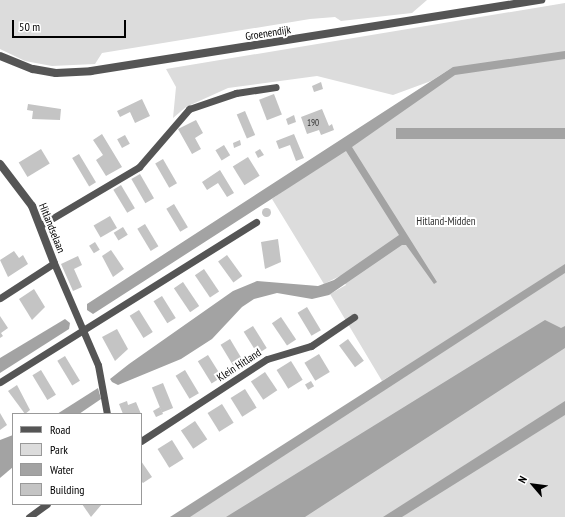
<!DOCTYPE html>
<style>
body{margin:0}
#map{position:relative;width:565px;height:517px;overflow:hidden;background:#fff;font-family:"PT Sans Narrow",sans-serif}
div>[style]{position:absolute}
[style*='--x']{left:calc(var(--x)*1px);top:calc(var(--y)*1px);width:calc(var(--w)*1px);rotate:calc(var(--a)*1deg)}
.green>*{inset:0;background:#dcdcdc}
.water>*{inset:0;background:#a3a3a3;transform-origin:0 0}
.building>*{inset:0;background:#c4c4c4;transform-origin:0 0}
.round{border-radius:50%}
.service>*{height:7px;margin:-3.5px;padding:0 3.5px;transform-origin:3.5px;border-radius:3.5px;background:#555}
.minor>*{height:8px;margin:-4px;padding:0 4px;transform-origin:4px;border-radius:4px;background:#555}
.tertiary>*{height:8px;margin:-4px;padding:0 4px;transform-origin:4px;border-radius:4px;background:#555}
span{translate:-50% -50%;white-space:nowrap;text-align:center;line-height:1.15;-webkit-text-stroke:4px #fff;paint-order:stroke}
.number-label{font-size:9px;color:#313131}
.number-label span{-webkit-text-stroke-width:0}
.street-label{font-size:11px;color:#000}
.park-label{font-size:11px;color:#333}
.legend{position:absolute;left:12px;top:413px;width:130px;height:92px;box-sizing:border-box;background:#fff;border:1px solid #999;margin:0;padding:5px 7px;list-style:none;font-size:12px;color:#000}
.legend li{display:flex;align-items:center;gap:8px;height:20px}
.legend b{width:20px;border:1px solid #999}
.north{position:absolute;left:513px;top:465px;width:40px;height:40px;-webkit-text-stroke:3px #fff;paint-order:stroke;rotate:298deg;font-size:11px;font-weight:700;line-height:16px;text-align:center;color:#000}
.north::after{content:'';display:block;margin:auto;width:14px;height:18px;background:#000;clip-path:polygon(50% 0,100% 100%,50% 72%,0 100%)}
.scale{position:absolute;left:12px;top:20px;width:114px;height:18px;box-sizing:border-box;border:2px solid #000;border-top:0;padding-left:5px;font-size:12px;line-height:14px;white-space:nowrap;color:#000;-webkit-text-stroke:3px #fff;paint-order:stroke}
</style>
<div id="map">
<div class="green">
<i style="clip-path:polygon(0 0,427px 0,412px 13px,341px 21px,335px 17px,310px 19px,102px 53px,95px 64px,52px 66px,25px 61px,0 49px)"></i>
<i style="clip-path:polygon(565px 3px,565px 517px,180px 517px,402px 368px,382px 381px,330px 294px,346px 285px,340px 276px,324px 284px,272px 199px,453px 67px,431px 81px,393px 95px,317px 76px,228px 88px,186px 107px,173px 118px,176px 87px,166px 69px)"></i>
</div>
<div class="water">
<i style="clip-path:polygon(565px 51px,565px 59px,455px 75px,352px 147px,437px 282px,434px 284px,406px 245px,402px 245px,329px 295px,312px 299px,277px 293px,254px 299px,242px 307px,212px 339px,181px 359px,118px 385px,112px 382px,110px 379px,129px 364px,233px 291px,257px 281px,318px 286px,334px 280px,399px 235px,346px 151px,93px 314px,87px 310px,87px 304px,453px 67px)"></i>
<i style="left:565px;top:128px;width:11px;height:169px;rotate:90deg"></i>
<i style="clip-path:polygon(565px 264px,565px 273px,190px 517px,170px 517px)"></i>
<i style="clip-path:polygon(65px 319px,70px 323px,69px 329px,0 373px,0 358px)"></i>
<i style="clip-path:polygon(545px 320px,561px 328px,565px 326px,565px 348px,305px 517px,226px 517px)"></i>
<i style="clip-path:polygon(98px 388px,101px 399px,79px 414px,57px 414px)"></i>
<i style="clip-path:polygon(565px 401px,565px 415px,402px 517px,383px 517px)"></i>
<i style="clip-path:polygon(13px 435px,13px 467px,0 478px,0 440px)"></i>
</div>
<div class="building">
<i style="clip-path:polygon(321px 82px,323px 89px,314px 92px,312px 86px)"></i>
<i style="left:274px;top:94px;width:22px;height:16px;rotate:69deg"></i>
<i style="clip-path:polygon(142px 99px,150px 116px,135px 123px,130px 112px,120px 117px,117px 111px)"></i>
<i style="clip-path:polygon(28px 104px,61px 109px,60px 120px,32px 119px,33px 111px,27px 110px)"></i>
<i style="clip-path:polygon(322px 109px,329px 126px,332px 124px,334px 130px,321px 135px,319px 130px,307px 134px,301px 117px)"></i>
<i style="left:245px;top:111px;width:26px;height:9px;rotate:67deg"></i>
<i style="clip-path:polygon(294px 115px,296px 122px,288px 125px,286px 119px)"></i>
<i style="clip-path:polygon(196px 120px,203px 133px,195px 138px,201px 149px,192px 154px,178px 129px)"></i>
<i style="clip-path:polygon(102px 134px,122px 167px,106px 176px,96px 160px,103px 155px,93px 140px)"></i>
<i style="clip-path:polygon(294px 134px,304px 158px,296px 161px,290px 145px,279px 149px,276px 141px)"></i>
<i style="left:125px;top:135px;width:10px;height:9px;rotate:61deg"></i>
<i style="clip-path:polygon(240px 140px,241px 145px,234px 148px,233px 143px)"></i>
<i style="left:224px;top:145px;width:12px;height:10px;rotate:59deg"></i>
<i style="left:41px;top:149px;width:17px;height:26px;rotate:59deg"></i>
<i style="clip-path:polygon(260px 149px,264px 155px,258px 158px,255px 152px)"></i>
<i style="left:79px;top:154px;width:33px;height:8px;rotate:59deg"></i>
<i style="left:248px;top:157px;width:22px;height:18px;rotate:58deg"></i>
<i style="left:163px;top:159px;width:28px;height:9px;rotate:60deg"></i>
<i style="clip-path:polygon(220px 170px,234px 193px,227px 197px,218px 183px,207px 190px,202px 182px)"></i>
<i style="left:140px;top:174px;width:28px;height:10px;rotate:60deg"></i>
<i style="left:121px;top:185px;width:27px;height:9px;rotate:59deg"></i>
<i style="left:174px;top:204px;width:27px;height:9px;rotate:59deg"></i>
<i class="round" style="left:261.5px;top:207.5px;width:9px;height:9px"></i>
<i style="left:110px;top:216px;width:14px;height:19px;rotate:60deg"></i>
<i style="left:145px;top:224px;width:26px;height:9px;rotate:59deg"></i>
<i style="left:123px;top:227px;width:9px;height:11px;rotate:58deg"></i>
<i style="clip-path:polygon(278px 239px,281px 262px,265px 269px,261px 242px)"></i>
<i style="left:95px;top:242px;width:9px;height:7px;rotate:58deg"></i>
<i style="clip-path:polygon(111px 250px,124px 269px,113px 277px,102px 256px)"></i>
<i style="clip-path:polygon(14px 251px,19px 258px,23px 255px,28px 264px,8px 277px,0 260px)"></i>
<i style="left:227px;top:255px;width:26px;height:11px;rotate:54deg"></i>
<i style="clip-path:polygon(78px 256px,82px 265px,74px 269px,82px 287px,73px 291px,61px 264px)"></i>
<i style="left:204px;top:269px;width:27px;height:11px;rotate:56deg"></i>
<i style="left:183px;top:282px;width:29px;height:11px;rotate:56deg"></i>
<i style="clip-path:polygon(34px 289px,45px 307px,32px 320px,19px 299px)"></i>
<i style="left:162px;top:296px;width:26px;height:10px;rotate:58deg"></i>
<i style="left:307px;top:307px;width:27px;height:11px;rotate:59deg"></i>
<i style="left:139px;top:310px;width:26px;height:11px;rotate:58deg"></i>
<i style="clip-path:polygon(0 316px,8px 328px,1px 333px,3px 336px,0 338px)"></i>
<i style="left:281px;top:317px;width:27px;height:11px;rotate:56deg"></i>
<i style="left:253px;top:326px;width:26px;height:11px;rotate:58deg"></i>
<i style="clip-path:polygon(117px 329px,128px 349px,115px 361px,102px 337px)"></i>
<i style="left:230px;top:339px;width:27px;height:11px;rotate:59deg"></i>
<i style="left:348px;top:339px;width:27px;height:11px;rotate:54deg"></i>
<i style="left:319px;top:354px;width:21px;height:17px;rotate:59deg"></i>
<i style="left:208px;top:355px;width:26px;height:12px;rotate:58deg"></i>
<i style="left:65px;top:356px;width:29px;height:9px;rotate:59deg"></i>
<i style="left:291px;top:361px;width:22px;height:17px;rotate:58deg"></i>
<i style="left:41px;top:370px;width:29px;height:10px;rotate:59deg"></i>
<i style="left:185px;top:370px;width:27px;height:11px;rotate:59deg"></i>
<i style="left:265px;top:372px;width:22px;height:17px;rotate:56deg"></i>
<i style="left:311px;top:381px;width:6px;height:7px;rotate:59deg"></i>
<i style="left:163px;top:383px;width:27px;height:12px;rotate:68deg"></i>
<i style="clip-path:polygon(17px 385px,30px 410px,25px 414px,8px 391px)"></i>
<i style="left:245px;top:389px;width:22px;height:17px;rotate:58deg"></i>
<i style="clip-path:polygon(127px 401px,128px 405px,136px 402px,141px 414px,123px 414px,119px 404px)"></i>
<i style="left:222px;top:404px;width:22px;height:17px;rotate:58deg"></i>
<i style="clip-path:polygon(160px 407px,163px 414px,156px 417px,153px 411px)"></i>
<i style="clip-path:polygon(0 413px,7px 425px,0 430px)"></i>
<i style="left:195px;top:421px;width:22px;height:17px;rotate:56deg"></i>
<i style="left:172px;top:440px;width:22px;height:17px;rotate:58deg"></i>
<i style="clip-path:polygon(141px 461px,152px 477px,143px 483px,141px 481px)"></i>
<i style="clip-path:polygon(82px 504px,102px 504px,91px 517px)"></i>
</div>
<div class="service">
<i style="--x:41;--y:225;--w:114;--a:-30.6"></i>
<i style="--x:139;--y:167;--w:77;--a:-49.2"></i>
<i style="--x:189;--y:109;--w:50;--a:-18.8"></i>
<i style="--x:236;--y:93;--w:40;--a:-8.5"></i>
<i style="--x:0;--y:298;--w:64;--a:-32.9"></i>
<i style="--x:54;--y:263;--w:111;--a:66.7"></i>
<i style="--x:98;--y:365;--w:50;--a:79.6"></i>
<i style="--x:0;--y:382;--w:302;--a:-32"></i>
<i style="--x:141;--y:441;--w:150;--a:-33.1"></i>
<i style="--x:267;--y:359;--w:46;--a:-16.5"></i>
<i style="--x:311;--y:346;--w:52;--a:-34"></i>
<i style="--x:29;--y:517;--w:22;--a:-36"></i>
</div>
<div class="minor">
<i style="--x:0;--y:164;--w:53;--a:52.7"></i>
<i style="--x:32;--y:206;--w:61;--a:68.9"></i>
</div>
<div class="tertiary">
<i style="--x:0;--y:56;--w:35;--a:22"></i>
<i style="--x:33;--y:69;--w:23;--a:10"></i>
<i style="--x:56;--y:73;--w:35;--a:-3"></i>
<i style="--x:91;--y:71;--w:456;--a:-9"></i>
</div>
<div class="number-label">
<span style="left:313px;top:123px">190</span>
</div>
<div class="street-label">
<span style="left:268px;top:33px;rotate:-9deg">Groenendijk</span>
<span style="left:52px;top:228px;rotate:68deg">Hitlandselaan</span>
<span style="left:239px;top:365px;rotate:-33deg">Klein Hitland</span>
</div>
<div class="park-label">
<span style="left:446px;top:221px">Hitland-Midden</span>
</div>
<ul class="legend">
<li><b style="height:5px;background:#555"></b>Road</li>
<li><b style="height:11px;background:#dcdcdc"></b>Park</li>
<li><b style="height:11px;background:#a3a3a3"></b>Water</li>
<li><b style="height:11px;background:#c4c4c4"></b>Building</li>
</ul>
<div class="north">N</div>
<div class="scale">50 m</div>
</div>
